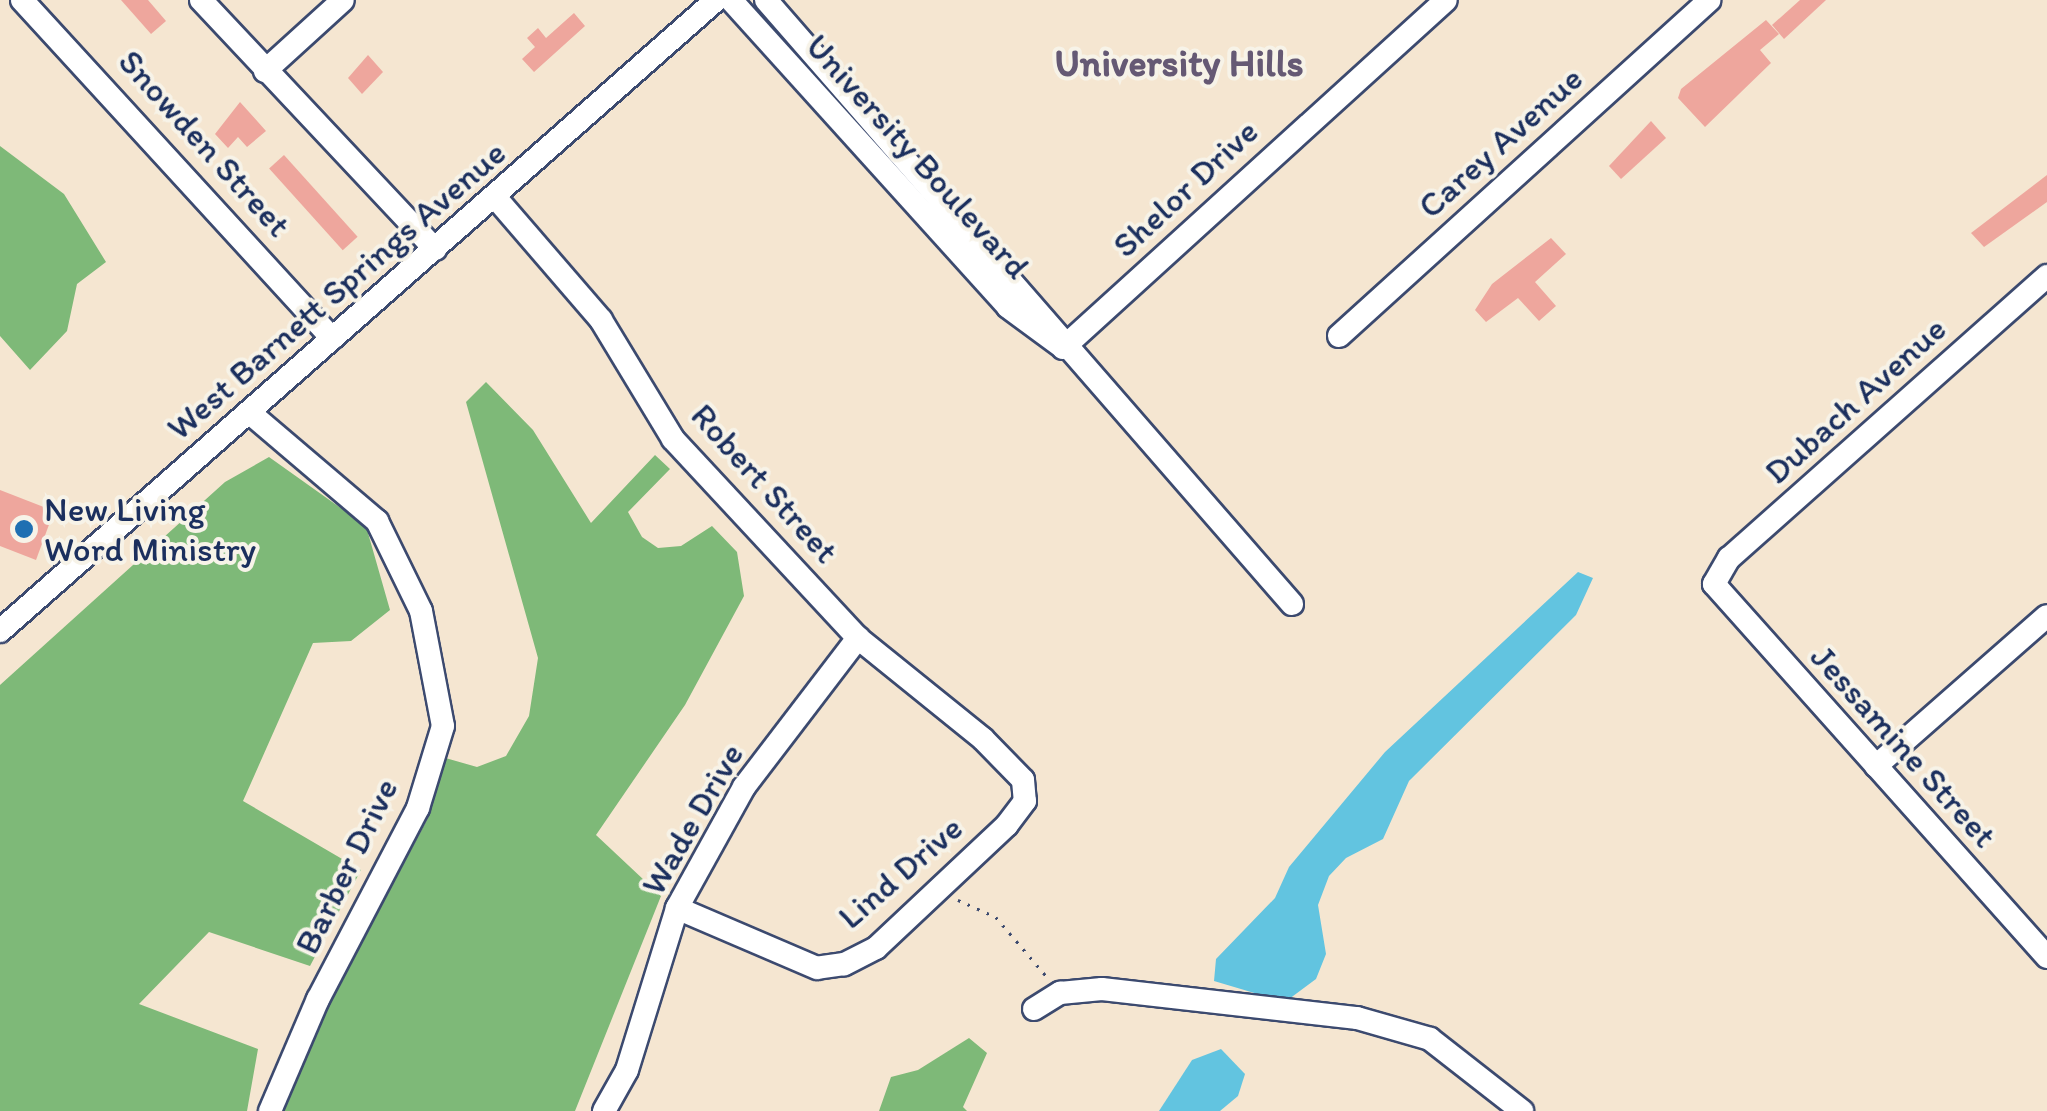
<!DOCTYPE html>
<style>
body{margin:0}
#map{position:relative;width:2047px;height:1111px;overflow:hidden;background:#f5e6d1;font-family:Itim,sans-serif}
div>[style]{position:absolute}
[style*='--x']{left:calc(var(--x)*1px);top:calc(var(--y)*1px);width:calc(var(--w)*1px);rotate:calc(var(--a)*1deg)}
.forest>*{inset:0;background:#7eb978}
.water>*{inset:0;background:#62c4e0}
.building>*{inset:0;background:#eea69d;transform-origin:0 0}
.path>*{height:2.5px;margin-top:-1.25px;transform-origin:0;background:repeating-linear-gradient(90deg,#3c4a6f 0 2.5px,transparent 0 10.5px)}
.roads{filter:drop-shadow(2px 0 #3c4a6f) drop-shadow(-2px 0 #3c4a6f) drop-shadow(0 2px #3c4a6f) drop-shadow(0 -2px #3c4a6f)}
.minor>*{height:22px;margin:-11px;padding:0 11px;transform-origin:11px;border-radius:11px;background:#fff}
.dots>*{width:28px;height:28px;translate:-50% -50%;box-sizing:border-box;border:5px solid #f7f3e8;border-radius:50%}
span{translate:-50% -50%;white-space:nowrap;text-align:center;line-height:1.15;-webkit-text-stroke:8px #f7f3e8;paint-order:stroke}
.street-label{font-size:35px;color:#1b2f5e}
.poi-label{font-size:35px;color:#1b2f5e}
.left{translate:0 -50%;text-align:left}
.neighbourhood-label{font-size:38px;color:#655974;font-weight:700}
</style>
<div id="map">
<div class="forest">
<i style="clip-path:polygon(0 146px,64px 194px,106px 262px,77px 284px,67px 331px,30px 370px,0 336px)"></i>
<i style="clip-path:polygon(486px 382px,533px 430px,591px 523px,655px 455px,670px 469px,628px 512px,642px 537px,658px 548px,681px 546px,712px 526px,737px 552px,744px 596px,685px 705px,596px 835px,661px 896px,575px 1111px,283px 1111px,313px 1032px,428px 818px,442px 757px,477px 767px,506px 756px,529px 716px,538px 658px,466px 402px)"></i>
<i style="clip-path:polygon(269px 457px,366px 526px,390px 610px,351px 641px,313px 643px,243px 801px,361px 870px,310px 966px,209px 932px,139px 1004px,258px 1049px,247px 1111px,0 1111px,0 685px,225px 482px)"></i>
<i style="clip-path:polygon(969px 1038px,987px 1053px,963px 1107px,967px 1111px,879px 1111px,891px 1077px,918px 1070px)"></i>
</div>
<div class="water">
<i style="clip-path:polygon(1578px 572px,1593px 578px,1576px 615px,1409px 781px,1383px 839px,1346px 858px,1329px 876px,1318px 905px,1326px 954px,1316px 979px,1285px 1002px,1214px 981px,1216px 959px,1275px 898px,1289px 867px,1385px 752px)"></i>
<i style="clip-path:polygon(1221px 1049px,1245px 1074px,1238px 1096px,1220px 1111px,1159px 1111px,1192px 1060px)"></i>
</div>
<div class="building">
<i style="clip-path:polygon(121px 0,148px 0,166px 21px,151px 34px)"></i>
<i style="clip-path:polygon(1800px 0,1826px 0,1784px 39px,1772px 25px)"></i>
<i style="clip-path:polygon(574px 13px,585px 26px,534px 72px,522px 59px,535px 47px,527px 38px,538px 28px,546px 38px)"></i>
<i style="clip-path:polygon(1766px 20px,1779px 34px,1760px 50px,1771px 63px,1705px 127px,1678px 98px,1681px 89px)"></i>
<i style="clip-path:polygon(368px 55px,383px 72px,362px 94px,348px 78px)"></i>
<i style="clip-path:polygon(240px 102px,266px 131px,247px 147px,238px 137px,228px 148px,215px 134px)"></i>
<i style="clip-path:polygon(1651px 121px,1666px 138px,1621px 179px,1609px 166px)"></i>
<i style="left:284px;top:155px;width:110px;height:20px;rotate:48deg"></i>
<i style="clip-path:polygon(2047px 175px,2047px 202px,1984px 247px,1971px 233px)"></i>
<i style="clip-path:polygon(1551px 238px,1566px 254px,1535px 282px,1556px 306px,1539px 321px,1518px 298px,1486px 322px,1475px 310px,1492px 284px)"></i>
<i style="clip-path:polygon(0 490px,54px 511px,36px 560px,0 546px)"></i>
</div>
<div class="path">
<i style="--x:958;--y:900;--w:42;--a:24.1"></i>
<i style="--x:996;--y:917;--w:79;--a:49.6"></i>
</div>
<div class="roads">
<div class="minor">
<i style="--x:22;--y:0;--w:459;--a:47.5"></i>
<i style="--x:201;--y:0;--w:342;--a:46.8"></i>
<i style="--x:731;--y:0;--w:413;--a:47.9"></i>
<i style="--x:1008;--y:307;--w:66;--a:36.3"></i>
<i style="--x:766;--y:0;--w:801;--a:48.95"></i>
<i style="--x:265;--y:71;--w:105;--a:-42.3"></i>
<i style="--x:495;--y:197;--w:162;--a:49.2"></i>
<i style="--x:601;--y:320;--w:139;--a:58.8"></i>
<i style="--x:673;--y:439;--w:272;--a:47.1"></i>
<i style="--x:858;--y:638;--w:161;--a:38.9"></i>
<i style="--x:983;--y:739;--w:57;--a:45.7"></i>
<i style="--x:1023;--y:780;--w:21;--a:85"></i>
<i style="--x:1025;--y:801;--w:30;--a:127"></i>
<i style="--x:1007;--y:825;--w:180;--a:136.8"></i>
<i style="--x:876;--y:948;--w:36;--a:153"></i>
<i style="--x:844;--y:964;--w:27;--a:172"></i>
<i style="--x:817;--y:968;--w:152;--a:-156.8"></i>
<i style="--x:2047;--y:276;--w:425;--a:138.4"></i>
<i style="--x:1729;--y:558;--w:30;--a:120"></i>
<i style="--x:1714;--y:584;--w:500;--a:48.24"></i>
<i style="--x:1339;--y:336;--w:500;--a:-42.2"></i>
<i style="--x:1063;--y:348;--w:517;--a:-42.26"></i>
<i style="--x:250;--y:413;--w:167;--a:40.4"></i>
<i style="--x:377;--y:521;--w:100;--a:63.9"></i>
<i style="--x:421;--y:611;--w:117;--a:79.2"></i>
<i style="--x:443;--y:726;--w:86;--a:107"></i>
<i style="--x:418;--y:808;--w:216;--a:117.6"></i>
<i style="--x:318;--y:999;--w:122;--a:113.2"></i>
<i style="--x:0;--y:631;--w:954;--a:-41.39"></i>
<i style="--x:1876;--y:766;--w:227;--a:-41.3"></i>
<i style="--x:1034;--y:1009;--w:31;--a:-32"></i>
<i style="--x:1060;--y:993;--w:42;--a:-5.4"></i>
<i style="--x:1102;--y:989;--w:257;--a:6.5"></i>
<i style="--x:1357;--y:1018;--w:76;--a:16"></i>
<i style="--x:1430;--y:1039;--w:117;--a:38"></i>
<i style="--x:604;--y:1111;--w:47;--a:-60.7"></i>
<i style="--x:627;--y:1070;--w:170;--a:-72.8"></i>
<i style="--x:677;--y:908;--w:138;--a:-61"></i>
<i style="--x:744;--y:787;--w:188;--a:-52.6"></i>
</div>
</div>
<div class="dots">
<i style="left:24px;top:529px;background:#1f6fb2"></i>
</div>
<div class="street-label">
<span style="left:1500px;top:142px;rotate:-42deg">Carey Avenue</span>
<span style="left:205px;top:143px;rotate:48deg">Snowden Street</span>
<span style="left:918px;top:156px;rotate:48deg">University Boulevard</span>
<span style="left:1185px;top:188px;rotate:-43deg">Shelor Drive</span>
<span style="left:336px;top:290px;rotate:-41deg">West Barnett Springs Avenue</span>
<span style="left:1855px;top:400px;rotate:-42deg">Dubach Avenue</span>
<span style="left:765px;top:483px;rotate:48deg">Robert Street</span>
<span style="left:1904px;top:746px;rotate:48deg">Jessamine Street</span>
<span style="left:692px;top:819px;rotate:-60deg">Wade Drive</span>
<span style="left:346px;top:866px;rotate:-64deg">Barber Drive</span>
<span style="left:900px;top:872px;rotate:-41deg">Lind Drive</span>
</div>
<div class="poi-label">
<span class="left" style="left:44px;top:529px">New Living<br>Word Ministry</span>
</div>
<div class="neighbourhood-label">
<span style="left:1179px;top:64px">University Hills</span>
</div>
</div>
